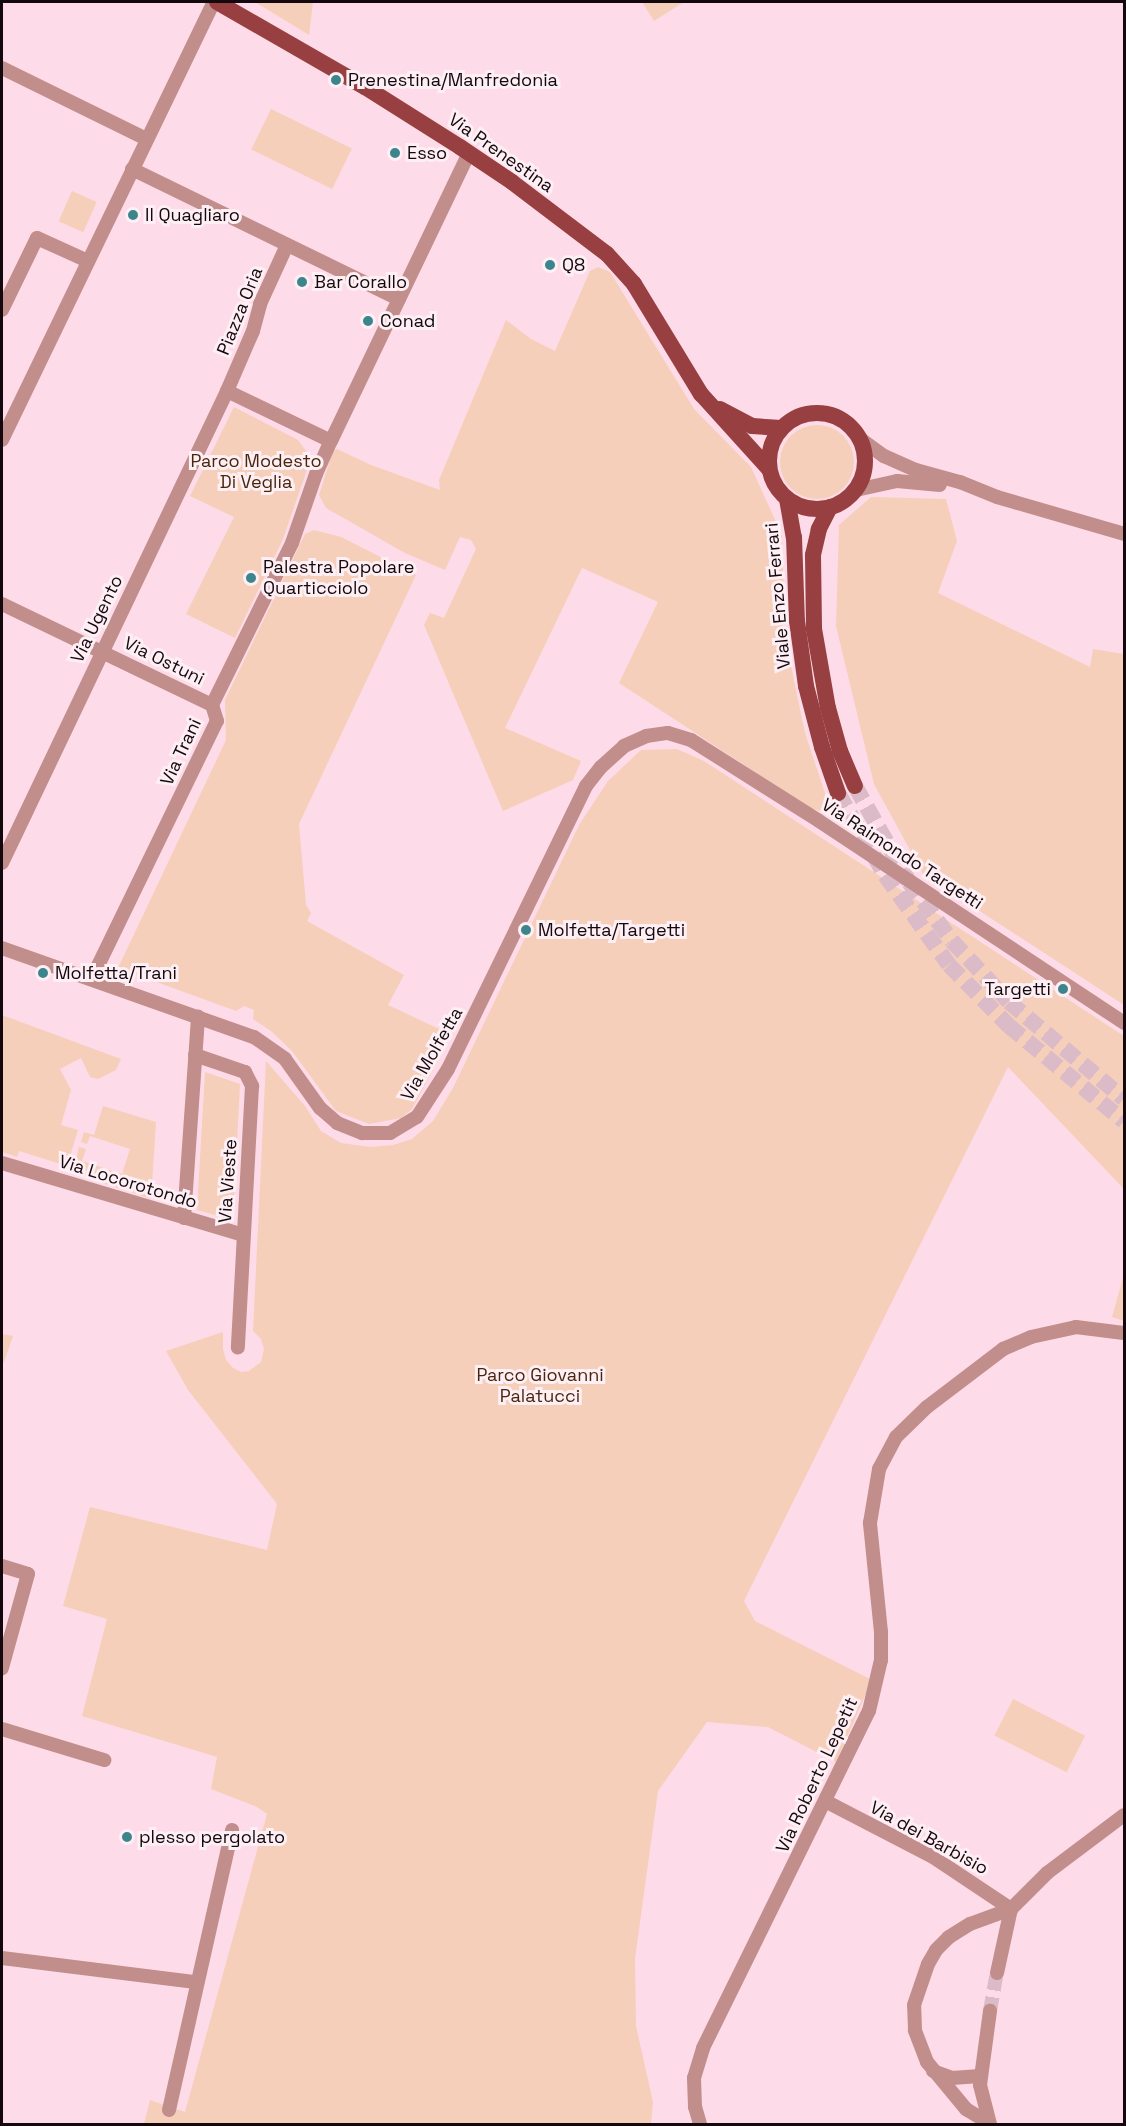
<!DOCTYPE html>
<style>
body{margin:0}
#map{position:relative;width:1126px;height:2126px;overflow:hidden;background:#fedbe8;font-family:"Space Grotesk",sans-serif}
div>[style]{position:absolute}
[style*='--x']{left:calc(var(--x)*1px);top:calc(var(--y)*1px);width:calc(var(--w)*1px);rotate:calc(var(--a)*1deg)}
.green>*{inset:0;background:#f5cfb9;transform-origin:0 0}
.round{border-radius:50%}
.minor-tunnel>*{height:14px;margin-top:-7px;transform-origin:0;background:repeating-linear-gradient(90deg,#dbbbc7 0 14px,transparent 0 21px)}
.major-tunnel>*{height:16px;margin-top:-8px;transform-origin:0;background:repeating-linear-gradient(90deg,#dbbbc7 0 16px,transparent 0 24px)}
.minor>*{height:14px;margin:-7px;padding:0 7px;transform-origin:7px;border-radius:7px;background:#c18e8b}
.major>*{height:16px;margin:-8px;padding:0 8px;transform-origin:8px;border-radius:8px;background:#984041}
.major>.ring{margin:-8px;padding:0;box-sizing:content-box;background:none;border:16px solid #984041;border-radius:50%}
.dots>*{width:16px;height:16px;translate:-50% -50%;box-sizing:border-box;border:3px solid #fdeff4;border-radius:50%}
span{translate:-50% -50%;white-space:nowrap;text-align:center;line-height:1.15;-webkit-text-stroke:6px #fdeff4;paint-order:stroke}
.poi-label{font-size:18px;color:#13080d}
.left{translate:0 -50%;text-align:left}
.right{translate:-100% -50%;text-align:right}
.street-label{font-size:18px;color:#13080d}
.park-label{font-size:18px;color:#49250c}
.frame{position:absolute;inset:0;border:3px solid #13080d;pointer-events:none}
</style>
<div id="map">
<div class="green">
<i style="clip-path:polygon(255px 2px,313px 2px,309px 35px)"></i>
<i style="clip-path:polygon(642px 2px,684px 2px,654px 21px)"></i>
<i style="left:271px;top:109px;width:90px;height:45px;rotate:26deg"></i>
<i style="left:72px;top:191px;width:27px;height:33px;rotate:24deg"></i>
<i style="clip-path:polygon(598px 267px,610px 272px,694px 409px,751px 467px,782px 535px,785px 637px,805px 733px,826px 796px,854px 830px,830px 814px,810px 808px,619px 683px,658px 602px,582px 568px,505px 728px,581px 761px,573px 780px,503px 811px,424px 625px,430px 613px,444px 618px,476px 549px,471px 540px,460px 537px,445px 570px,405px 553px,326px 508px,319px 495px,333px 451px,337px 449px,371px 465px,440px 490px,439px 480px,506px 320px,531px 339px,555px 351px,590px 271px)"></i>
<i style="clip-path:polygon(234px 407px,298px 440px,306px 451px,308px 467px,283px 539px,235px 638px,186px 614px,234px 517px,190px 496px)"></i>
<i class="round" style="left:780px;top:425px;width:74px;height:74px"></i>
<i style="clip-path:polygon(871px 497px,946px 499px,957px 541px,938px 593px,1090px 667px,1093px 649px,1124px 654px,1124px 1005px,923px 874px,874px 784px,836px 626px,839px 525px)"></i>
<i style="clip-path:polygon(314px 530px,341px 537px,416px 575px,299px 824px,306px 905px,311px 913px,307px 921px,404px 975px,388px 1005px,452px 1035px,412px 1109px,401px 1118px,369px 1124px,336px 1111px,292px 1051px,271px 1031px,253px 1019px,254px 1010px,244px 1006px,236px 1011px,118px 968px,226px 740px,225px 700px,305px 534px)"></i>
<i style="clip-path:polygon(677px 749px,704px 761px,1124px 1036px,1124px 1189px,1008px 1067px,744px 1601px,755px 1621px,872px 1680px,836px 1762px,768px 1727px,707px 1722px,658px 1791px,635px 1959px,636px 2026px,653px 2102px,651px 2124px,144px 2124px,150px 2100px,185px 2112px,267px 1814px,257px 1807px,211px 1789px,217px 1757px,82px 1716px,107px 1619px,63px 1606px,90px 1507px,267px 1550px,277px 1504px,188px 1390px,166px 1351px,223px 1332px,223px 1349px,226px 1360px,233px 1368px,241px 1372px,249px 1371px,261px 1362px,264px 1349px,261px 1339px,253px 1331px,266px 1061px,305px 1106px,321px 1131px,341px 1143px,370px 1147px,393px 1145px,412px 1139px,433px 1121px,453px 1088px,579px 825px,608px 781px,641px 750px)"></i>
<i style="clip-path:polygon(2px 1015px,121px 1059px,116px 1070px,98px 1079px,90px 1077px,81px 1058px,60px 1069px,71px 1090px,61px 1125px,78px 1130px,67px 1166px,19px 1151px,17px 1157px,2px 1152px)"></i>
<i style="clip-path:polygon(205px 1072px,240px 1084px,233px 1220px,197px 1210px)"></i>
<i style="clip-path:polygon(103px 1106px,156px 1122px,151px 1199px,73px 1173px,79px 1147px,86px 1149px,82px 1161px,122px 1174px,130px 1149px,90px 1136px,87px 1144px,81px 1142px,84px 1132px,94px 1135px)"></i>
<i style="clip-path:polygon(1124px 1274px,1124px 1321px,1112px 1317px)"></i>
<i style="clip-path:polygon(2px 1334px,13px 1336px,4px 1362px,2px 1363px)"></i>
<i style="left:1013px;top:1699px;width:81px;height:41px;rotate:27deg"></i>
</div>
<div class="minor-tunnel">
<i style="--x:990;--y:2011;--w:39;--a:-80"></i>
</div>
<div class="major-tunnel">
<i style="--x:855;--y:786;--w:110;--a:60.6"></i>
<i style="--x:909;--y:882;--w:73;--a:53.9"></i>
<i style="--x:952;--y:941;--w:83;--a:46.9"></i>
<i style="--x:1009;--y:1002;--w:150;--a:40.1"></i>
<i style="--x:838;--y:793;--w:95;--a:60.2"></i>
<i style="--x:885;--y:875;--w:110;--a:54.6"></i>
<i style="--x:949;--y:965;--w:86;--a:45.5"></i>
<i style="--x:1009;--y:1026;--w:149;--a:39.6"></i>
</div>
<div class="minor">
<i style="--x:2;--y:68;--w:161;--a:26.2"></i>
<i style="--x:132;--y:169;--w:297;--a:26"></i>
<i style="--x:2;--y:310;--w:80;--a:-64.1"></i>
<i style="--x:37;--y:238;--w:56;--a:24.3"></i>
<i style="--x:227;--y:391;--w:115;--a:25.7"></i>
<i style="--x:331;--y:441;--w:319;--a:-64.4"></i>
<i style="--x:859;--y:438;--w:31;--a:36"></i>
<i style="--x:884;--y:456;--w:35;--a:24"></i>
<i style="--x:916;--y:470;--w:46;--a:15.3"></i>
<i style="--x:960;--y:482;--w:40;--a:22"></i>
<i style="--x:997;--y:497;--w:132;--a:16.2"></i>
<i style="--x:2;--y:440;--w:487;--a:-64.2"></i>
<i style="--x:856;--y:490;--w:42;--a:-12.4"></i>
<i style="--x:897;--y:481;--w:43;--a:5.3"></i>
<i style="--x:2;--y:604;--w:233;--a:25.7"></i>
<i style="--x:2;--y:863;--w:523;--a:-64.51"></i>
<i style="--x:227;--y:391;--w:65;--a:-66.6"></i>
<i style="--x:253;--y:331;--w:28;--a:-75"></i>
<i style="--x:260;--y:304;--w:65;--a:-65.4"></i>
<i style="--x:2;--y:948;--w:267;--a:19.5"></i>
<i style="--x:254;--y:1037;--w:38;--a:35"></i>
<i style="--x:285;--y:1059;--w:60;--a:54.5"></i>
<i style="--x:320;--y:1108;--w:23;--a:41"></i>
<i style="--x:337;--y:1123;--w:27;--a:22"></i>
<i style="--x:362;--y:1133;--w:28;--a:0"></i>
<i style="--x:390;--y:1133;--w:31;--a:-31"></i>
<i style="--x:417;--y:1117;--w:57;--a:-57.1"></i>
<i style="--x:448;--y:1069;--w:315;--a:-64"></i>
<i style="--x:586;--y:786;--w:24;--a:-52"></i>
<i style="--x:601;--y:767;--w:31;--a:-42"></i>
<i style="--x:624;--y:746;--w:24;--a:-24"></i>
<i style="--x:646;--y:736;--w:22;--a:-8"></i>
<i style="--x:668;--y:733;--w:24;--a:17"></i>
<i style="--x:691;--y:740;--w:151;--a:32.3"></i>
<i style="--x:819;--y:821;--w:366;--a:33.5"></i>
<i style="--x:92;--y:978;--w:286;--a:-64.1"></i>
<i style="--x:217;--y:721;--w:17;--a:-107"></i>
<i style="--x:212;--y:705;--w:181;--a:-63.7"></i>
<i style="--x:292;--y:543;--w:73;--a:-70.8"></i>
<i style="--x:316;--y:474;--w:36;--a:-66"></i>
<i style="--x:195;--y:1055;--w:53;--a:18.8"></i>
<i style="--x:245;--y:1072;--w:16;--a:63"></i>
<i style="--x:252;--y:1086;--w:262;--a:93.1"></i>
<i style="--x:2;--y:1163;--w:252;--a:16.6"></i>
<i style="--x:184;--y:1218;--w:202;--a:-86"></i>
<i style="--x:2;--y:1566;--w:27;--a:17"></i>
<i style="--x:28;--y:1574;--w:98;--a:105.5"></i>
<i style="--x:2;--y:1729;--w:107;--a:16.9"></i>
<i style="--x:827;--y:1802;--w:119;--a:27.4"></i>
<i style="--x:933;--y:1857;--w:94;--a:33.7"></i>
<i style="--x:2;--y:1958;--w:195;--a:7.1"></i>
<i style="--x:997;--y:1973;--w:66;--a:-77.7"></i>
<i style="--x:1011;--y:1909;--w:51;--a:-45"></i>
<i style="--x:1047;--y:1873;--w:96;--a:-37"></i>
<i style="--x:933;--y:2071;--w:20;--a:20"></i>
<i style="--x:952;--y:2078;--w:28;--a:-4"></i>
<i style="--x:169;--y:2110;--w:287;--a:-77.3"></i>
<i style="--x:989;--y:2123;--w:27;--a:-149"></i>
<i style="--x:966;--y:2109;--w:61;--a:-129.7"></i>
<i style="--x:927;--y:2062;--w:34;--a:-111"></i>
<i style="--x:915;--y:2030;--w:25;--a:-92"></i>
<i style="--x:914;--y:2005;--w:43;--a:-71.1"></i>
<i style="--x:928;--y:1964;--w:16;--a:-60"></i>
<i style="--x:936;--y:1950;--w:18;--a:-45"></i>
<i style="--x:949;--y:1937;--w:25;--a:-32"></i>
<i style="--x:970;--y:1924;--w:44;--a:-20.1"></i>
<i style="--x:700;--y:2124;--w:18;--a:-106"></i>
<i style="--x:695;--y:2107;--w:29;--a:-92"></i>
<i style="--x:694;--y:2078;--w:31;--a:-73"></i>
<i style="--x:703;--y:2048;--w:376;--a:-63.8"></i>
<i style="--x:869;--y:1711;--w:52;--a:-76.8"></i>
<i style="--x:881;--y:1660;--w:28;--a:-90"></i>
<i style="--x:881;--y:1632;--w:110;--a:-95.8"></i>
<i style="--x:870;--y:1523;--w:55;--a:-80.5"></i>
<i style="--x:879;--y:1469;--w:36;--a:-62"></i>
<i style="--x:896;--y:1437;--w:43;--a:-44.1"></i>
<i style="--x:927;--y:1407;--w:96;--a:-37.3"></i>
<i style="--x:1003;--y:1349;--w:30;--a:-23"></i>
<i style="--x:1031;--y:1337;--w:46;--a:-12.5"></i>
<i style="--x:1076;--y:1327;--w:48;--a:7.1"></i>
<i style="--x:990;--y:2124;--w:40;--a:-104.4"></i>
<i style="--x:980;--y:2085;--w:75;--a:-82.3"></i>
</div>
<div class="major">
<i style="--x:217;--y:2;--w:171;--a:29.9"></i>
<i style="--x:365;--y:87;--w:112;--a:32.3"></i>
<i style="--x:460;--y:147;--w:63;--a:33.9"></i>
<i style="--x:512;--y:182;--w:119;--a:37.2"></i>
<i style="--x:607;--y:254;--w:40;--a:48"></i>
<i style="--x:634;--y:284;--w:129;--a:58.7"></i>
<i style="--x:701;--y:394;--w:101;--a:47.8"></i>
<i style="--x:720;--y:409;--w:36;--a:28"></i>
<i style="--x:752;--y:426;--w:29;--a:4"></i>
<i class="ring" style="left:769px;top:413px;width:80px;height:80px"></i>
<i style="--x:787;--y:499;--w:39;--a:80"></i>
<i style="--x:794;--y:537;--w:84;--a:88"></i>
<i style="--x:797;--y:621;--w:66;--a:82.1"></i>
<i style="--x:806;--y:686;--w:63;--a:75.3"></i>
<i style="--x:822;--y:747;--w:49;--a:70.8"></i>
<i style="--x:830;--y:507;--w:25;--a:117"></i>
<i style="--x:819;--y:529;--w:27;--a:103"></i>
<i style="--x:813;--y:555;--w:74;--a:89.2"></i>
<i style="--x:814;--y:629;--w:80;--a:80"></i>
<i style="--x:828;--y:708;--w:45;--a:74.4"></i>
<i style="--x:840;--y:751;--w:38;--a:67"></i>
</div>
<div class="dots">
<i style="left:336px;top:80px;background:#3d858c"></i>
<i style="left:395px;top:153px;background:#3d858c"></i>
<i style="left:133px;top:215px;background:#3d858c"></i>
<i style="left:550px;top:265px;background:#3d858c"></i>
<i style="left:302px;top:282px;background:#3d858c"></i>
<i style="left:368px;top:321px;background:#3d858c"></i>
<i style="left:251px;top:578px;background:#3d858c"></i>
<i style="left:526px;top:930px;background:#3d858c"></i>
<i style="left:43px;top:973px;background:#3d858c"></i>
<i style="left:1063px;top:989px;background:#3d858c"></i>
<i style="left:127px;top:1837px;background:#3d858c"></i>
</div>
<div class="poi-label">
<span class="left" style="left:348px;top:80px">Prenestina/Manfredonia</span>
<span class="left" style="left:407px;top:153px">Esso</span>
<span class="left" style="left:145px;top:215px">Il Quagliaro</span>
<span class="left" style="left:562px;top:265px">Q8</span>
<span class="left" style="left:314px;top:282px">Bar Corallo</span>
<span class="left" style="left:380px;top:321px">Conad</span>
<span class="left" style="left:263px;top:578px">Palestra Popolare<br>Quarticciolo</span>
<span class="left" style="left:538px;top:930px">Molfetta/Targetti</span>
<span class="left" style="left:55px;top:973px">Molfetta/Trani</span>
<span class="right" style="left:1051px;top:989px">Targetti</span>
<span class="left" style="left:139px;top:1837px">plesso pergolato</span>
</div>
<div class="street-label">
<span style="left:501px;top:153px;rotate:35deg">Via Prenestina</span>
<span style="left:240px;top:311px;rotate:-68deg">Piazza Oria</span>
<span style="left:778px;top:596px;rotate:-95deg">Viale Enzo Ferrari</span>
<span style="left:97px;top:619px;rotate:-64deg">Via Ugento</span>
<span style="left:164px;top:661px;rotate:26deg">Via Ostuni</span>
<span style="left:181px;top:752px;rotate:-65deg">Via Trani</span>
<span style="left:902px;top:854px;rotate:33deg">Via Raimondo Targetti</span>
<span style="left:432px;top:1054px;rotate:-60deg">Via Molfetta</span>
<span style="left:228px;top:1181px;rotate:-86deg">Via Vieste</span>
<span style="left:128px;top:1182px;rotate:17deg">Via Locorotondo</span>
<span style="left:817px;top:1775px;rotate:-65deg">Via Roberto Lepetit</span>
<span style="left:929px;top:1838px;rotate:29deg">Via dei Barbisio</span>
</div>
<div class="park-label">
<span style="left:256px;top:472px">Parco Modesto<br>Di Veglia</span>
<span style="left:540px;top:1386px">Parco Giovanni<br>Palatucci</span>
</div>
<div class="frame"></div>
</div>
